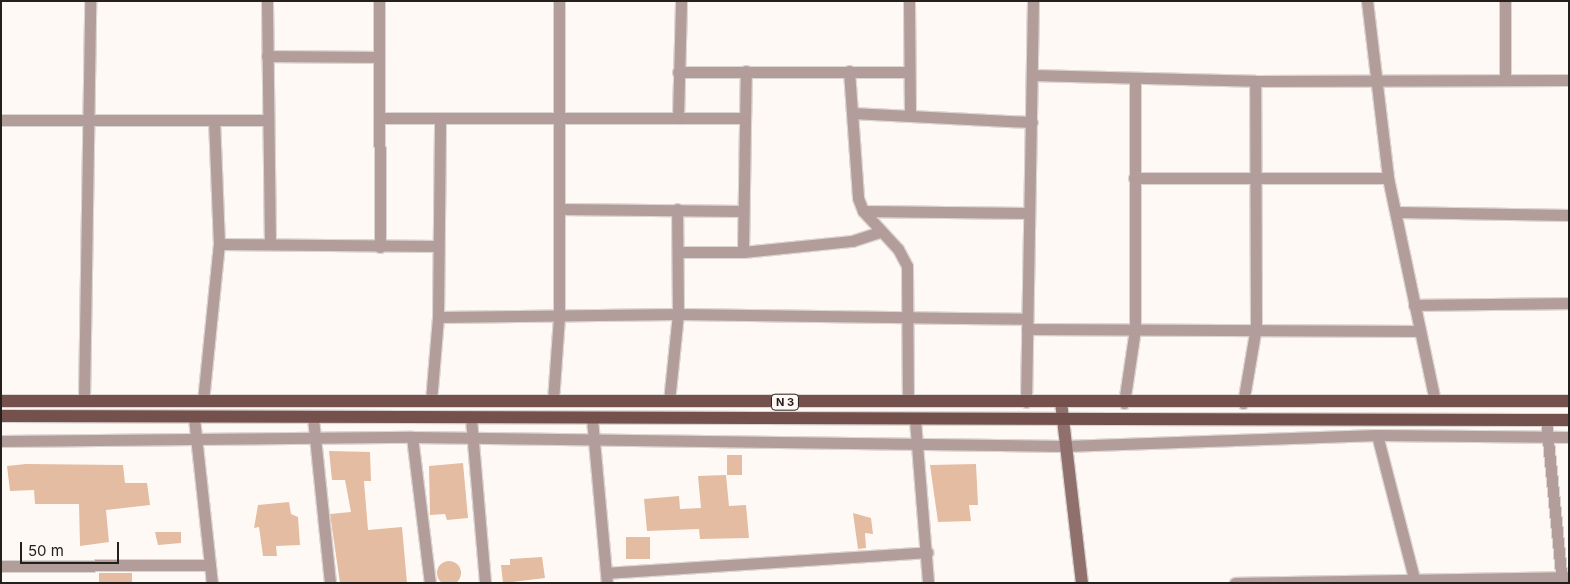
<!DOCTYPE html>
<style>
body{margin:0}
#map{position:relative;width:1570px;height:584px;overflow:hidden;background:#fff9f6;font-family:Inter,sans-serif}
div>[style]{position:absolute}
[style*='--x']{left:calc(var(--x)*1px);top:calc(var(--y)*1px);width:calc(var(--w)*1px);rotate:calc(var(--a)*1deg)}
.building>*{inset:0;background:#e3bca1;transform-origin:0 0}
.round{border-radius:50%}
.roads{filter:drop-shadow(1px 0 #dcd6d3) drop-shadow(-1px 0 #dcd6d3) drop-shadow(0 1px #dcd6d3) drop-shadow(0 -1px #dcd6d3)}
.street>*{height:11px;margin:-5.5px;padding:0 5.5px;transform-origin:5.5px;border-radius:5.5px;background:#b29d9a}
.secondary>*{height:12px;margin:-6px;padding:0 6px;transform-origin:6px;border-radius:6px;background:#8f706c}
.primary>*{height:12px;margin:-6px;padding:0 6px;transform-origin:6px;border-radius:6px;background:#74514c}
span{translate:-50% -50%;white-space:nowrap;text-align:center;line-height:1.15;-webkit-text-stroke:4.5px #fff9f6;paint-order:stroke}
.shield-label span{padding:1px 4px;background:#fff9f6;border:1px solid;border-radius:4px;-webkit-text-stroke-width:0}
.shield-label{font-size:11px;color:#25201d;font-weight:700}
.frame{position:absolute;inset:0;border:2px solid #25201d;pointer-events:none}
.scale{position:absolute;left:20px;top:542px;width:99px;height:22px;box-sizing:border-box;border:2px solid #25201d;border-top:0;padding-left:6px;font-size:15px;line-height:18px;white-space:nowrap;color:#25201d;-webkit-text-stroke:4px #fff9f6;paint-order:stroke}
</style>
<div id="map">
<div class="building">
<i style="clip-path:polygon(329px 451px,370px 452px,371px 481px,364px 481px,368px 530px,402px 527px,407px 583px,340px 583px,330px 514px,351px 512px,345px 480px,332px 480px)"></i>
<i style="left:727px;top:455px;width:15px;height:20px"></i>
<i style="clip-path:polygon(463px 463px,468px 518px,447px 520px,445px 514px,430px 515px,429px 466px)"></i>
<i style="clip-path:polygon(26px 464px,123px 465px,125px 483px,147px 483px,150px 505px,106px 510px,109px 542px,80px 546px,79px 504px,35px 504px,34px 490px,10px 491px,7px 466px)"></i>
<i style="clip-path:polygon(976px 464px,978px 505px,969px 505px,971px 521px,938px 522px,930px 465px)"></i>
<i style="clip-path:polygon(726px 475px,729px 506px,746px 505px,749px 538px,700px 539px,699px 529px,647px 531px,644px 499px,679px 496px,680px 509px,701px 508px,698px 476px)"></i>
<i style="clip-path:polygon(289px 502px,291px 514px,298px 517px,300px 545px,276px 546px,277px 556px,263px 556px,259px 527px,254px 528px,258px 505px)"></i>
<i style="clip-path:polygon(853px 513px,871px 518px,873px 534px,865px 533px,866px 548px,858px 549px)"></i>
<i style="clip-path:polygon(155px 532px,181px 532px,181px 543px,158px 545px)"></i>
<i style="left:626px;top:537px;width:24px;height:22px"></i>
<i style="clip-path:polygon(542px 557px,545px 578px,503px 583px,501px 565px,510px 565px,510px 559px)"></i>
<i class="round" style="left:437px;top:561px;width:24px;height:24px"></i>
<i style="left:99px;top:573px;width:33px;height:10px"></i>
</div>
<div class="roads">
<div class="street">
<i style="--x:267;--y:1;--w:243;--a:89.3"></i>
<i style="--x:379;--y:1;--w:246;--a:89.8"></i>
<i style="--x:909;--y:1;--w:114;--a:89.5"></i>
<i style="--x:1367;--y:1;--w:178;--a:83.2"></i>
<i style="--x:1388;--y:178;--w:228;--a:78.1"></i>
<i style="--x:1505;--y:1;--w:79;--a:90"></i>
<i style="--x:267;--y:56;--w:112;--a:0.5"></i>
<i style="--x:849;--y:71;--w:127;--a:85.9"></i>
<i style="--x:858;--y:198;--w:14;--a:69"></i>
<i style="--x:863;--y:211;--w:52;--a:47.4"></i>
<i style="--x:898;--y:249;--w:19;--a:62"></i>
<i style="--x:907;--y:266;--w:135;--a:89.6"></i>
<i style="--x:678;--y:72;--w:229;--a:0"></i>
<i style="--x:1032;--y:75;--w:223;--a:1.5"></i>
<i style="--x:1255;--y:81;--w:314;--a:-0.2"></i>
<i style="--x:852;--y:113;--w:180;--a:2.9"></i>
<i style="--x:381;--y:118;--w:362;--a:0"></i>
<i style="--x:678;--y:118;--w:117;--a:-88.5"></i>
<i style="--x:1;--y:120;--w:266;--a:0"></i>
<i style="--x:1134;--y:178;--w:254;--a:0"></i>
<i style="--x:559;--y:209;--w:184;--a:0.6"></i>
<i style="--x:863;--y:211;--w:166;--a:0.7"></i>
<i style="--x:1396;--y:212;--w:173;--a:1"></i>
<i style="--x:219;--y:244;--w:219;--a:0.5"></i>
<i style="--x:678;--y:252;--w:65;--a:0"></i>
<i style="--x:743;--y:252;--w:110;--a:-5.8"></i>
<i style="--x:852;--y:241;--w:29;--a:-18"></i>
<i style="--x:743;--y:252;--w:181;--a:-89.1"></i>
<i style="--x:1414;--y:305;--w:155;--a:-0.7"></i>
<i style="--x:438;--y:317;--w:240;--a:-0.7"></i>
<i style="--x:678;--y:314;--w:349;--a:0.8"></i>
<i style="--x:1027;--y:329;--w:392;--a:0.3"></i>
<i style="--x:84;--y:400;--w:399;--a:-89.1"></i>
<i style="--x:203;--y:401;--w:158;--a:-84.2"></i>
<i style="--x:219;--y:244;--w:122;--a:-92.3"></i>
<i style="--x:431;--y:401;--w:84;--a:-85.2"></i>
<i style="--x:438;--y:317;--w:199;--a:-89.4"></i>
<i style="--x:553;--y:401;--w:84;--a:-85.9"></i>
<i style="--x:559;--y:317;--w:316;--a:-90"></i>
<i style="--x:669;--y:401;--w:87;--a:-84.1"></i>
<i style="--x:678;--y:314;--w:105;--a:-90.5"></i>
<i style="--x:1026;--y:402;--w:401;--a:-89"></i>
<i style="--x:1124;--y:403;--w:75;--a:-81.5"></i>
<i style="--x:1135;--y:329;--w:250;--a:-90"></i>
<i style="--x:1243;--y:403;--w:77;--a:-80.3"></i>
<i style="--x:1256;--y:327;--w:246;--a:-90.2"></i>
<i style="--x:194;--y:418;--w:166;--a:83.8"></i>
<i style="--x:313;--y:418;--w:166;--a:84.1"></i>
<i style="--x:471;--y:419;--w:165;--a:85.1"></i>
<i style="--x:592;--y:419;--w:165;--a:84.8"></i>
<i style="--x:915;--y:420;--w:164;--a:85.4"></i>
<i style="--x:1546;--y:420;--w:164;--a:84.4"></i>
<i style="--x:1377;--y:435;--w:148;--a:75.5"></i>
<i style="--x:412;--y:437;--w:147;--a:83"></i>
<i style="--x:1;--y:441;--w:411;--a:-0.6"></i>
<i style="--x:412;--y:437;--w:653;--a:0.79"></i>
<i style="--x:1065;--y:446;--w:312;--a:-2"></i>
<i style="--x:1377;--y:435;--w:192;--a:0.6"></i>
<i style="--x:1;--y:566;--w:209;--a:-0.3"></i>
<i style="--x:606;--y:573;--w:322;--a:-3.7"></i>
<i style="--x:1235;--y:583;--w:334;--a:-1"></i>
</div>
<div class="secondary">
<i style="--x:1061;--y:402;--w:182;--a:83.4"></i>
</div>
<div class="primary">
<i style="--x:1;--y:401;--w:1568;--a:0"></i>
<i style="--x:1;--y:416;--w:1568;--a:0.15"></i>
</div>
</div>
<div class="shield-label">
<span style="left:785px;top:402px">N 3</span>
</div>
<div class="frame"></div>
<div class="scale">50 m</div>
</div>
